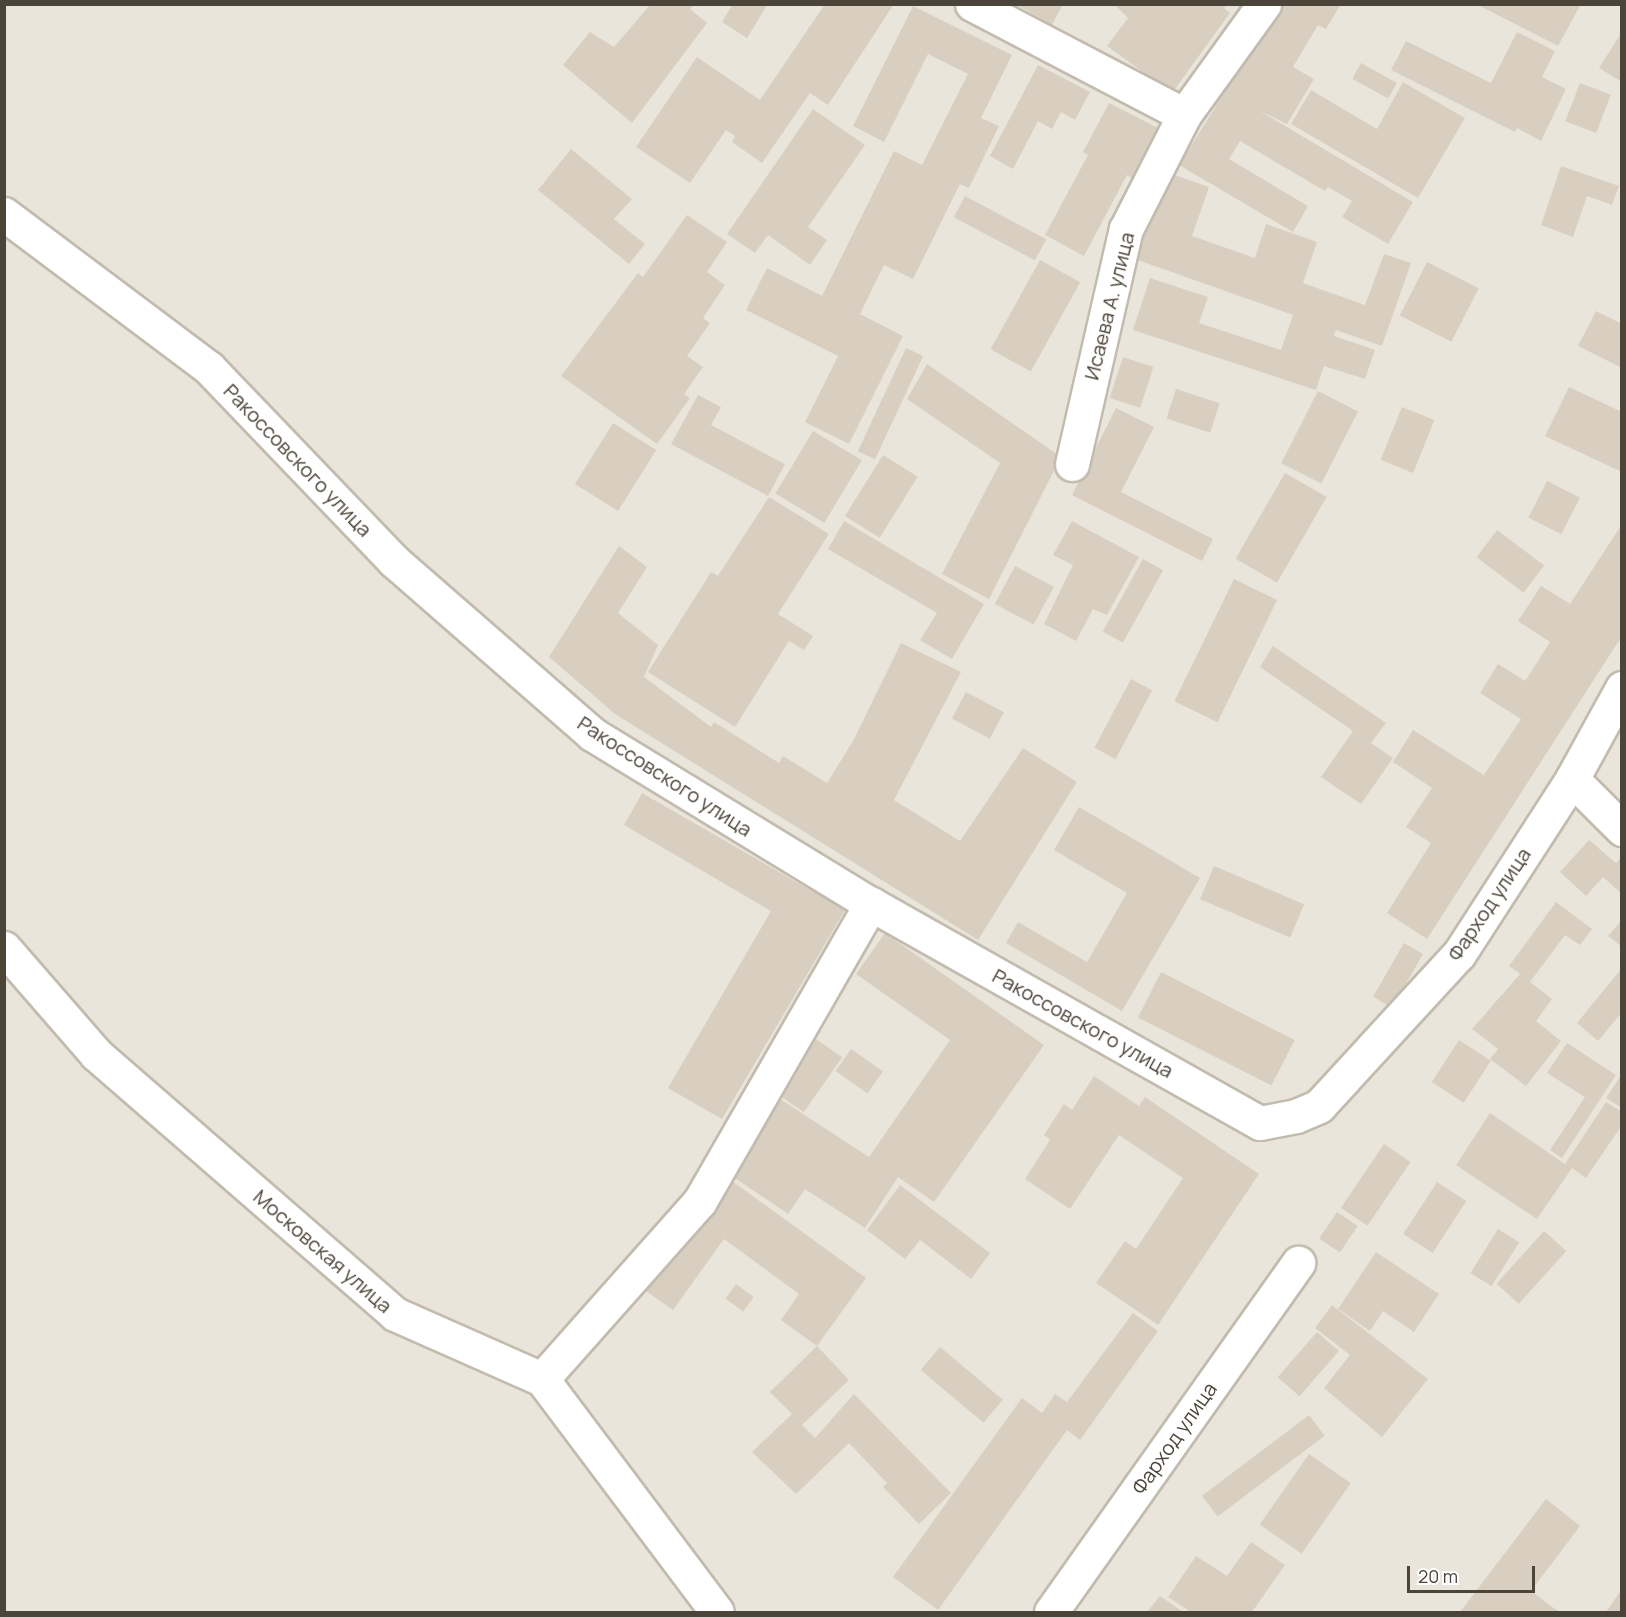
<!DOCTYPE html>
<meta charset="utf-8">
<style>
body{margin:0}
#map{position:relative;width:1626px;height:1617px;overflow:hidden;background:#f6f3ec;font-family:Manrope,sans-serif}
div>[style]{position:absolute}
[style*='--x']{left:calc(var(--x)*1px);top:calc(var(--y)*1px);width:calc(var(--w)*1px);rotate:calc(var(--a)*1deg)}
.residential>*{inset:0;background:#eae5da;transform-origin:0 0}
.building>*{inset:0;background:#d8cfc1;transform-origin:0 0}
.roads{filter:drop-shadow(2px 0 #c2bbae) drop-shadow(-2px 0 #c2bbae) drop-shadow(0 2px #c2bbae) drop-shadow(0 -2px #c2bbae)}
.street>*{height:33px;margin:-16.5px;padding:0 16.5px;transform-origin:16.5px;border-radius:16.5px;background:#fff}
span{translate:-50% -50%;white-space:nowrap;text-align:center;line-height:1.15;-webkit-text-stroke:6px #fff;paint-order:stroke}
.street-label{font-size:20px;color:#4b4439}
.frame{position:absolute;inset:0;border:6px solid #4b4439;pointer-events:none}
.scale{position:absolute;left:1407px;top:1566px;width:128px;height:27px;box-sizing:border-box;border:3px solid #4b4439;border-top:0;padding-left:8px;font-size:18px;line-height:21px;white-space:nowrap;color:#4b4439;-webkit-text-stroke:4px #fff;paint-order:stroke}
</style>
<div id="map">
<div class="residential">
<i style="left:5px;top:5px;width:1616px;height:1607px"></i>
</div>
<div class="building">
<i style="clip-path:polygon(733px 4px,768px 4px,747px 38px,722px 22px)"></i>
<i style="clip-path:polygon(825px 4px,894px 4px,828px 105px,810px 93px,762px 163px,732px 142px,735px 136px,726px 130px,690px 183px,636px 147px,697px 57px,760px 100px)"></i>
<i style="clip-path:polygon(1016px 4px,1063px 4px,1052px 25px)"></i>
<i style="clip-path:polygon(1114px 4px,1227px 4px,1224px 8px,1230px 13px,1172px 93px,1107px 46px,1128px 18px)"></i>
<i style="clip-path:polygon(1280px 4px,1341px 4px,1326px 29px,1318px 25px,1293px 67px,1314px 79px,1287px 124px,1258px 110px,1413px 202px,1388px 244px,1342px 217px,1352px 201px,1328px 187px,1325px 191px,1240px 141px,1229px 159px,1308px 206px,1293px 232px,1179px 165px)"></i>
<i style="clip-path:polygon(1476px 4px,1524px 5px,1581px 4px,1558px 46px)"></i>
<i style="clip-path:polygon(650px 5px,694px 5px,690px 9px,707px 23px,632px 123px,563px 65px,590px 32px,614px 47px)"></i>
<i style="clip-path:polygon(913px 6px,1012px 55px,981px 118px,999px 126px,969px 188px,960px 184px,913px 279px,884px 265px,860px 314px,903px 336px,849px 444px,805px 422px,838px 356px,746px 310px,767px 268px,822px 296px,894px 151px,922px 165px,968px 74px,928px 54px,884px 142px,853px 126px)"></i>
<i style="clip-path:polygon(1517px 32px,1555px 51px,1542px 77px,1566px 89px,1541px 141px,1517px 128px,1515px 132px,1391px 70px,1406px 41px,1491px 83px)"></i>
<i style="clip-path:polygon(1622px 32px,1622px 82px,1599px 68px)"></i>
<i style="left:1361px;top:63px;width:41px;height:18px;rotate:29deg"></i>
<i style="clip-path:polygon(1038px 65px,1090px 92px,1075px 120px,1061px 112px,1052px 129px,1038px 121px,1013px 169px,990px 156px)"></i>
<i style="clip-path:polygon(1403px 82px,1465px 118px,1418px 198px,1291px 124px,1311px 90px,1377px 129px)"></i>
<i style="left:1580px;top:83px;width:33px;height:41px;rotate:21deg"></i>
<i style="clip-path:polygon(1109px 103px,1158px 128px,1132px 178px,1127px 175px,1084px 256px,1045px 235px,1088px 155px,1083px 152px)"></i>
<i style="clip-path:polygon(813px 109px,865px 145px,808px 227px,827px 240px,810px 265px,768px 235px,755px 253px,727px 234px)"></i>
<i style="clip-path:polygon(571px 149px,632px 199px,614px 219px,645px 244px,629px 264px,538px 190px)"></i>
<i style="clip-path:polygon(1561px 166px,1619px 186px,1612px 205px,1587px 196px,1573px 237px,1541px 225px)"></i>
<i style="clip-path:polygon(1163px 171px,1209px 187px,1192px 236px,1255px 258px,1266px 224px,1317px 242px,1303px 283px,1365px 305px,1384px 254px,1411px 263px,1382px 346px,1336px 330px,1334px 336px,1375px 350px,1365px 379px,1324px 366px,1316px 390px,1133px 330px,1150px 278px,1208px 297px,1199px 323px,1281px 350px,1293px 315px,1132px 258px)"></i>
<i style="left:965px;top:196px;width:92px;height:24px;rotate:28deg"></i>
<i style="clip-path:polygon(687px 215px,727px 242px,707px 272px,725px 285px,703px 318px,710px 323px,687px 356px,703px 367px,684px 394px,690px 398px,657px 444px,561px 376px,638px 273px,643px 277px)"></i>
<i style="left:1040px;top:260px;width:46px;height:102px;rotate:29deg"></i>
<i style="left:1427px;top:262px;width:58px;height:60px;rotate:27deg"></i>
<i style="clip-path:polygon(1596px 311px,1622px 324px,1622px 368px,1578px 346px)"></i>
<i style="left:906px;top:348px;width:19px;height:114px;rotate:25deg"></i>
<i style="left:1123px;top:357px;width:32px;height:43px;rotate:18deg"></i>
<i style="clip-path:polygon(927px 364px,1061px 457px,989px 599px,942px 574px,1000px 463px,907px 399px)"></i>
<i style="clip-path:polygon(1569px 387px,1622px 412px,1622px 472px,1545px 436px)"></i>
<i style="left:1176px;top:389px;width:46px;height:31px;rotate:18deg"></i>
<i style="left:1318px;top:391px;width:45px;height:81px;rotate:27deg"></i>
<i style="clip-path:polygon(698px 395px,721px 407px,711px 425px,785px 464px,768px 496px,671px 444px)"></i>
<i style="left:1402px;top:407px;width:35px;height:57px;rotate:22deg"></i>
<i style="clip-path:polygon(1116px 408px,1154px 427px,1121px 492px,1213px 539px,1202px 561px,1072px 495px)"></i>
<i style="left:613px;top:423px;width:51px;height:72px;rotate:32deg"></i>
<i style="left:813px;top:431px;width:57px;height:73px;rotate:31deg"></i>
<i style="left:883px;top:455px;width:41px;height:72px;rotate:32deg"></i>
<i style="left:1285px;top:473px;width:48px;height:99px;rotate:30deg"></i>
<i style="left:1547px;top:481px;width:37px;height:41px;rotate:27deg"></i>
<i style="clip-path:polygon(769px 497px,829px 534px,778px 614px,813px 636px,804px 650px,789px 641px,735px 727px,648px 672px,711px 572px,718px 576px)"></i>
<i style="clip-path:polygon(844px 521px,984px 604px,952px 659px,920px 640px,937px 613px,828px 549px)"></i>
<i style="clip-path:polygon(1072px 521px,1139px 557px,1107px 615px,1093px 609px,1076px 641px,1044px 624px,1073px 565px,1053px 555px)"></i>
<i style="clip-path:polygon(1622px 524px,1622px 636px,1427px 939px,1387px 913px,1431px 843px,1406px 827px,1432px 788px,1393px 762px,1413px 730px,1484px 775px,1521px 719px,1480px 693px,1498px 664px,1525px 681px,1550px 642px,1518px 621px,1541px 586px,1570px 604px)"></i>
<i style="left:1497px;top:530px;width:59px;height:34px;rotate:37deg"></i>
<i style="clip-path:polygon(619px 546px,647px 567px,618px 613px,658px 645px,644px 677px,711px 727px,714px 722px,779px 763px,783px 756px,827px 783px,853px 741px,901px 643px,961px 672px,894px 800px,960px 841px,1023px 748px,1077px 782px,978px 940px,615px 714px,549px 657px)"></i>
<i style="left:1143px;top:559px;width:23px;height:83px;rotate:29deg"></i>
<i style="left:1015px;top:566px;width:44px;height:43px;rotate:28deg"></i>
<i style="left:1234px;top:579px;width:48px;height:136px;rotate:26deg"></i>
<i style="clip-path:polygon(1273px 646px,1386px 723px,1371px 743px,1393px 758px,1361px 804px,1321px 777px,1353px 731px,1260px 667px)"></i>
<i style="left:1131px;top:679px;width:24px;height:78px;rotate:28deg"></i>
<i style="left:966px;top:692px;width:43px;height:30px;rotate:28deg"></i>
<i style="clip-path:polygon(642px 793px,845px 910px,722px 1119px,668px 1088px,771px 911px,624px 825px)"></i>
<i style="clip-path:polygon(1079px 807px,1200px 878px,1122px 1011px,1006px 943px,1018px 922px,1087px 962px,1127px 893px,1054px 850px)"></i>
<i style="clip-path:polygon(1589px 840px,1616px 863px,1622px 857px,1622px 894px,1603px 877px,1586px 896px,1560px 872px)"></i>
<i style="left:1214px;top:866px;width:98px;height:36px;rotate:23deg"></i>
<i style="clip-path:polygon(1556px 902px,1592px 929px,1580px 945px,1565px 935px,1530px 982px,1552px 999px,1536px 1021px,1561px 1041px,1526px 1086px,1490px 1059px,1498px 1049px,1472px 1029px,1520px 974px,1509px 966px)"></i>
<i style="clip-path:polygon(1622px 920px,1622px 947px,1608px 936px)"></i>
<i style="clip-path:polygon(885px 933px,1044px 1045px,934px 1202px,898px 1177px,865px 1228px,805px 1189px,788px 1214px,729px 1174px,780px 1099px,869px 1157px,950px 1040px,856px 974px)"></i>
<i style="left:1404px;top:943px;width:22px;height:62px;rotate:30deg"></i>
<i style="clip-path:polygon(1622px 968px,1622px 1012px,1598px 1041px,1577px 1023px)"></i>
<i style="left:1161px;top:972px;width:150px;height:51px;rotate:27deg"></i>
<i style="left:816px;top:1039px;width:32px;height:67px;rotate:35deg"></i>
<i style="left:1459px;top:1040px;width:38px;height:50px;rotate:33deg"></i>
<i style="clip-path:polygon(1567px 1043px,1616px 1075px,1562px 1158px,1550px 1150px,1585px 1097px,1547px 1073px)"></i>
<i style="left:851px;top:1049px;width:39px;height:27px;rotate:35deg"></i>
<i style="clip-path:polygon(1622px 1074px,1622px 1108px,1606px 1098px)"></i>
<i style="clip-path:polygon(1094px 1076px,1139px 1106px,1145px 1097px,1259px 1174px,1158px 1325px,1096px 1283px,1125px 1241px,1136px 1249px,1183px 1178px,1119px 1135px,1070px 1209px,1025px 1179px,1050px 1140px,1044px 1135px,1064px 1104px,1072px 1110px)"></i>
<i style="clip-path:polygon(1606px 1102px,1622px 1112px,1622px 1125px,1586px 1178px,1572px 1168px,1537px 1219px,1456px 1165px,1490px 1113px,1565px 1164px)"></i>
<i style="left:1384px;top:1144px;width:32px;height:77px;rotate:34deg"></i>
<i style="clip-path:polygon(725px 1176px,866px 1278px,817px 1346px,781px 1320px,799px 1294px,724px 1239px,673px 1310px,643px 1289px)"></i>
<i style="left:1437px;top:1182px;width:35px;height:62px;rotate:33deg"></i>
<i style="clip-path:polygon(900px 1185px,990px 1253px,971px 1279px,920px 1240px,905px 1259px,867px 1230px)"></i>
<i style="left:1337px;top:1212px;width:25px;height:32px;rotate:34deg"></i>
<i style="left:1498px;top:1229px;width:25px;height:52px;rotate:32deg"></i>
<i style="left:1544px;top:1231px;width:30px;height:71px;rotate:42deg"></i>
<i style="clip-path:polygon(1376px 1252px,1439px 1294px,1414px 1332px,1383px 1311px,1370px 1331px,1338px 1309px)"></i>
<i style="left:736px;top:1284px;width:22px;height:18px;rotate:36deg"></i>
<i style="clip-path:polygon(1332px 1305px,1428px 1379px,1382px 1437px,1324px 1388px,1350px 1355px,1315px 1328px)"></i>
<i style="clip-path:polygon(1133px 1313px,1158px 1331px,1080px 1440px,1067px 1430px,938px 1610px,893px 1577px,1022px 1398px,1042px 1413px,1055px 1394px,1067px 1402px)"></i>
<i style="left:1317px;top:1332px;width:29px;height:60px;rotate:41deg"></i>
<i style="clip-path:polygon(817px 1346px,849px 1380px,802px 1425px,815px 1438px,854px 1394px,951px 1493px,919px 1524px,883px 1487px,887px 1483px,849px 1443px,796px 1494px,752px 1452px,792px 1414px,770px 1392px)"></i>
<i style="left:940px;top:1347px;width:82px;height:30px;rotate:40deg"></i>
<i style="left:1309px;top:1415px;width:26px;height:134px;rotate:53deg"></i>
<i style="left:1309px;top:1454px;width:51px;height:86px;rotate:35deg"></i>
<i style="clip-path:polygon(1546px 1499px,1580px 1526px,1531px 1591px,1559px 1612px,1460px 1612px)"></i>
<i style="clip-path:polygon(1251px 1542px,1285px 1565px,1252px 1612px,1191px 1612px,1168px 1597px,1196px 1556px,1227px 1576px)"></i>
<i style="clip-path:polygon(1622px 1589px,1622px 1612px,1606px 1612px)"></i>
<i style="clip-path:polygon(1160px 1596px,1183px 1612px,1147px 1612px)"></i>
</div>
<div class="roads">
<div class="street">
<i style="--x:972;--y:4;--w:239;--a:27.6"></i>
<i style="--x:4;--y:214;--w:256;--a:36.9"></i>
<i style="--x:209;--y:368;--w:267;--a:46.2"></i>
<i style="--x:394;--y:561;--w:263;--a:41.1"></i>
<i style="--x:592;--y:734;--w:327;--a:31.4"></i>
<i style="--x:871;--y:904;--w:446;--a:29.4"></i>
<i style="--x:1260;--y:1123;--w:37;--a:-11"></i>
<i style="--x:1296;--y:1116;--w:25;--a:-23"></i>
<i style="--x:1319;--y:1106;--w:207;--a:-47.4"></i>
<i style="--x:1459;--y:954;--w:208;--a:-57.1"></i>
<i style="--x:1572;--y:779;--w:104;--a:-61.2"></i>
<i style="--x:1072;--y:464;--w:241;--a:-77.1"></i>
<i style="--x:1126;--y:229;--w:128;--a:-63"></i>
<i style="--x:1184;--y:115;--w:137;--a:-54.2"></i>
<i style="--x:1572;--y:779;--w:71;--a:45"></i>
<i style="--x:4;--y:948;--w:140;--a:49"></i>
<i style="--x:96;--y:1054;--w:396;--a:41"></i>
<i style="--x:395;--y:1314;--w:161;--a:23.9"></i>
<i style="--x:542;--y:1379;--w:291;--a:53.1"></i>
<i style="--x:542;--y:1379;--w:238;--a:-48.4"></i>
<i style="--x:700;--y:1201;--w:343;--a:-60.1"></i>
<i style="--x:1051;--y:1612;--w:428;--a:-54.7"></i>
</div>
</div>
<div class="street-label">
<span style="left:1109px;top:306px;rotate:-76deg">Исаева А. улица</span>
<span style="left:298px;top:460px;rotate:46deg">Ракоссовского улица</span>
<span style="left:665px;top:776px;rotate:33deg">Ракоссовского улица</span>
<span style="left:1489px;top:904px;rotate:-56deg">Фарход улица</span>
<span style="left:1083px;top:1023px;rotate:29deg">Ракоссовского улица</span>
<span style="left:323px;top:1251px;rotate:41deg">Московская улица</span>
<span style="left:1174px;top:1438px;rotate:-55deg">Фарход улица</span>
</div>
<div class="frame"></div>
<div class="scale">20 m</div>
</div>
